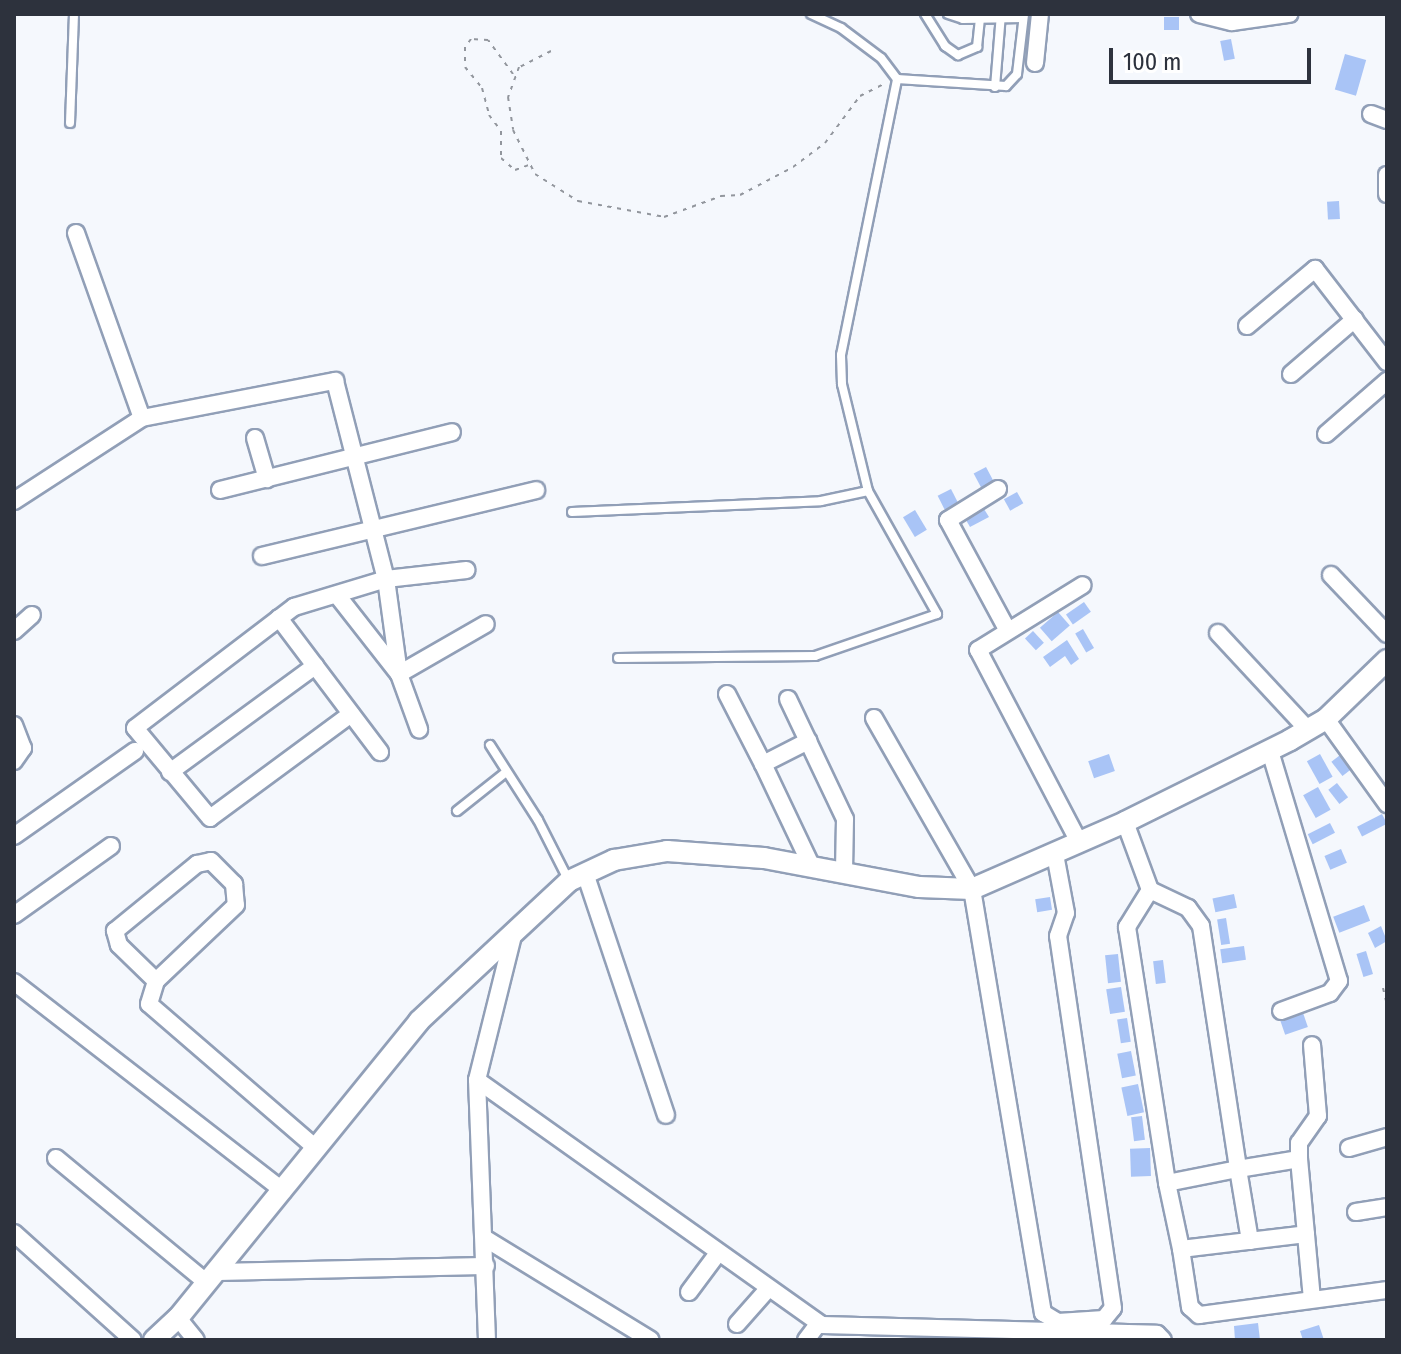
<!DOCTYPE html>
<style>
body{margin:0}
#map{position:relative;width:1401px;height:1354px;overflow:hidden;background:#f5f8fd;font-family:"Fira Sans Condensed",sans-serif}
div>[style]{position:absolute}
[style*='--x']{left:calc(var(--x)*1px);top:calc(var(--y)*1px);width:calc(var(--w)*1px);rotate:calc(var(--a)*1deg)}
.building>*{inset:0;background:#a9c4f6;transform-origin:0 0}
.path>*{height:2px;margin-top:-1px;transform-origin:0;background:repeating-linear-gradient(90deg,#92969d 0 4px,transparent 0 10px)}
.roads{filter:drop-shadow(2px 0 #919fb7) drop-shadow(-2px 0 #919fb7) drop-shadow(0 2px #919fb7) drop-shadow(0 -2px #919fb7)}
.service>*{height:8px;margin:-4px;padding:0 4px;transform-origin:4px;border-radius:4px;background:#fff}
.minor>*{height:16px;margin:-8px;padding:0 8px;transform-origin:8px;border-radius:8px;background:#fff}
.tertiary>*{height:20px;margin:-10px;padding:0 10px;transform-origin:10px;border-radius:10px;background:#fff}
span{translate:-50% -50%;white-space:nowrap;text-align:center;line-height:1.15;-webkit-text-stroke:7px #fff;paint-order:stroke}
.frame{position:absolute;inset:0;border:16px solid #2d323d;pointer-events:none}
.scale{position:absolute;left:1109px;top:48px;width:202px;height:36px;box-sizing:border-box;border:4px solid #2d323d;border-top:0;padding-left:10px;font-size:24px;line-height:28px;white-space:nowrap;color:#2d323d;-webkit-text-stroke:6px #fff;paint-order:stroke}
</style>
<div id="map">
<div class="building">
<i style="left:1164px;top:17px;width:15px;height:13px"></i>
<i style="left:1231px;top:39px;width:20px;height:11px;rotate:79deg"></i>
<i style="left:1345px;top:54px;width:22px;height:37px;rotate:16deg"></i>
<i style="left:1339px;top:201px;width:18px;height:12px;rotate:87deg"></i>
<i style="left:986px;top:467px;width:21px;height:14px;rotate:62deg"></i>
<i style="left:951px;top:489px;width:18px;height:15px;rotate:63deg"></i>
<i style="left:1017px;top:492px;width:13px;height:15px;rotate:61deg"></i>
<i style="clip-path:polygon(984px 509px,989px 517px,970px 527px,966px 520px)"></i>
<i style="left:915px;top:510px;width:23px;height:14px;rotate:59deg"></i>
<i style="left:1084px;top:602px;width:12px;height:22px;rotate:55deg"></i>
<i style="left:1058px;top:612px;width:18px;height:24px;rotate:49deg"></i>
<i style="left:1083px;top:629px;width:22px;height:9px;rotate:60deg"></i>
<i style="left:1033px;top:631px;width:16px;height:11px;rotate:47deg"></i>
<i style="clip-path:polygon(1067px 640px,1079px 659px,1071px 665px,1065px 656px,1050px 667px,1043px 657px)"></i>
<i style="left:1344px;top:752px;width:18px;height:16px;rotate:52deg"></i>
<i style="left:1109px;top:754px;width:18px;height:22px;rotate:71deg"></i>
<i style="left:1320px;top:754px;width:26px;height:15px;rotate:61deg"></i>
<i style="left:1337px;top:783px;width:18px;height:11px;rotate:52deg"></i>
<i style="left:1318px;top:787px;width:26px;height:17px;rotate:61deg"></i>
<i style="left:1382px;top:814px;width:11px;height:28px;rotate:63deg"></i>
<i style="left:1330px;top:823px;width:11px;height:25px;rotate:63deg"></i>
<i style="left:1341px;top:849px;width:15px;height:18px;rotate:67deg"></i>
<i style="left:1234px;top:894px;width:14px;height:22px;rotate:78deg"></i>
<i style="left:1050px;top:897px;width:13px;height:15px;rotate:81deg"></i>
<i style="left:1364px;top:905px;width:17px;height:33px;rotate:69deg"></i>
<i style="left:1226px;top:918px;width:26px;height:9px;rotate:81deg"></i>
<i style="clip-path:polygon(1381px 926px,1387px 941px,1375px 948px,1368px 933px)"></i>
<i style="left:1244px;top:946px;width:14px;height:24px;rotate:82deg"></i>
<i style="left:1366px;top:951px;width:24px;height:10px;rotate:73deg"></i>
<i style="left:1118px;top:954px;width:28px;height:13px;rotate:84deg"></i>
<i style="left:1163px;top:960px;width:23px;height:10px;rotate:83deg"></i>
<i style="left:1121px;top:987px;width:25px;height:15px;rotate:81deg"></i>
<i style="left:1302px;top:1010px;width:18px;height:24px;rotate:71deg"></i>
<i style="left:1127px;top:1018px;width:24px;height:10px;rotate:81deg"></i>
<i style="left:1131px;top:1051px;width:25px;height:14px;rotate:79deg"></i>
<i style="left:1138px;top:1084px;width:29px;height:17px;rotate:78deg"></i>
<i style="left:1142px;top:1116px;width:24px;height:11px;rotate:83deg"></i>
<i style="left:1150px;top:1148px;width:28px;height:20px;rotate:88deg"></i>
<i style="clip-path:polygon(1258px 1323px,1260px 1340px,1235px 1340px,1234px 1326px)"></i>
<i style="clip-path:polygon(1319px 1325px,1324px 1340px,1303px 1340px,1300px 1331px)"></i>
</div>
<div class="path">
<i style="--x:551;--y:51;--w:36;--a:153"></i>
<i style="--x:519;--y:67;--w:32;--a:110"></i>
<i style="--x:508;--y:97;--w:33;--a:81"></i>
<i style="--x:513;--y:130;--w:49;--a:63.4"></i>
<i style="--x:535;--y:174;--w:51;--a:32.1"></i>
<i style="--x:578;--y:201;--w:87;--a:10.5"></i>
<i style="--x:664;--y:217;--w:61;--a:-20.2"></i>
<i style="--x:721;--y:196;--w:19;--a:-3"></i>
<i style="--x:740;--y:195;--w:60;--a:-27.8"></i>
<i style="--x:793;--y:167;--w:40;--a:-37"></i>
<i style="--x:825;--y:143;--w:59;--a:-53.3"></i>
<i style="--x:860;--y:96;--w:28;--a:-27"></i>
<i style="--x:513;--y:74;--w:42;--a:-126.3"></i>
<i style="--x:488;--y:40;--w:17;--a:-177"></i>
<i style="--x:471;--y:39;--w:10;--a:127"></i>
<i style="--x:465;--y:47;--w:20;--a:90"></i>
<i style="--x:465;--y:67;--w:27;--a:51"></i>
<i style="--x:482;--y:88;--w:28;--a:75"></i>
<i style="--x:489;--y:115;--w:20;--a:53"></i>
<i style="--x:501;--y:131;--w:27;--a:90"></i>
<i style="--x:501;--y:158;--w:18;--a:41"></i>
<i style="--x:515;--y:170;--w:15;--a:-20"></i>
<i style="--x:1383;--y:988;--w:18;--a:77"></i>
</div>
<div class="roads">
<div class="service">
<i style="--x:925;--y:14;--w:38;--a:58"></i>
<i style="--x:945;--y:46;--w:16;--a:35"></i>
<i style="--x:958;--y:55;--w:21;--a:-23"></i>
<i style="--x:977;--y:47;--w:28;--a:-84"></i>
<i style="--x:948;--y:14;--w:16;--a:18"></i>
<i style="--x:963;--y:19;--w:60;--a:-1"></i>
<i style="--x:897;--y:79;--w:109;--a:3.7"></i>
<i style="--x:1006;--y:86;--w:16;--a:-47"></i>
<i style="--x:1017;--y:74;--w:60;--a:-83.3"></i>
<i style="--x:995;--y:87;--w:73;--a:-85.3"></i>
<i style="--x:70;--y:123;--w:109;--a:-87.9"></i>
<i style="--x:572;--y:512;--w:249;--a:-2.5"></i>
<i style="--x:821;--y:501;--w:48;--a:-12"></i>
<i style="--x:618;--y:658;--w:197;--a:-0.6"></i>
<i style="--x:815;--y:656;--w:129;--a:-19"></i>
<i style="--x:937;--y:614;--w:141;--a:-119.3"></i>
<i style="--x:868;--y:491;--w:110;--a:-103.7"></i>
<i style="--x:842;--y:384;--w:29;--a:-92"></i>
<i style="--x:841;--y:355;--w:282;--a:-78.5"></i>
<i style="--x:897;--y:79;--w:26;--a:-127"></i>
<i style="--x:881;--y:58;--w:50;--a:-143.1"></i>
<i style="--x:841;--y:28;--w:33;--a:-155"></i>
<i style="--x:490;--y:745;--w:89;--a:57.4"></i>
<i style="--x:538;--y:820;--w:68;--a:63.1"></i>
<i style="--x:457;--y:811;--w:63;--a:-38.5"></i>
</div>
<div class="minor">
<i style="--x:1199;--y:14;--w:34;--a:14"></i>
<i style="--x:1232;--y:22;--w:58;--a:-8"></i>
<i style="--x:1035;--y:63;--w:49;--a:-84.2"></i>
<i style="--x:1371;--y:114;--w:17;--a:21"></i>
<i style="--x:1387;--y:175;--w:19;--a:90"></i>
<i style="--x:76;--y:233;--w:196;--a:70.4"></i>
<i style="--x:1247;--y:326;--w:89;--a:-40"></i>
<i style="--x:1315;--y:269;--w:118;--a:52.3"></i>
<i style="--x:1291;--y:374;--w:84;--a:-40.7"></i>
<i style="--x:1326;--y:434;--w:81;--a:-41"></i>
<i style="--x:255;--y:438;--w:43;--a:73.7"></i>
<i style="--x:998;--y:489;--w:59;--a:148.2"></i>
<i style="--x:948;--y:520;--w:124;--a:61.6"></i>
<i style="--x:220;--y:490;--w:239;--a:-14"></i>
<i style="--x:14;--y:501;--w:153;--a:-33"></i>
<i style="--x:142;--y:418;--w:197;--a:-10.9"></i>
<i style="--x:335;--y:381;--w:204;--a:75.6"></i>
<i style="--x:386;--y:579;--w:96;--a:82.2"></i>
<i style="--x:399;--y:674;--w:59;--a:70"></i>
<i style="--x:262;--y:556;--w:282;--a:-13.5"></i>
<i style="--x:1331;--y:575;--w:81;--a:46.5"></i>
<i style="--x:337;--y:595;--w:100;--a:51.9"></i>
<i style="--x:399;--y:674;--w:100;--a:-29.9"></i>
<i style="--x:279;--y:618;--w:168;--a:53"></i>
<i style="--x:14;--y:631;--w:24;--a:-42"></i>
<i style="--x:1218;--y:633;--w:132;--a:47.1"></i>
<i style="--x:727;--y:694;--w:79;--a:62.8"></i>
<i style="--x:763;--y:764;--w:51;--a:-27.1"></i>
<i style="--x:788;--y:699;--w:133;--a:64.6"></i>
<i style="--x:845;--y:819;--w:54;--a:91.1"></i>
<i style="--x:351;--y:714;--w:175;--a:143.6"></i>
<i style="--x:210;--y:818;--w:117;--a:-129.8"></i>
<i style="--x:135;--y:728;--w:200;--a:-37.3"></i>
<i style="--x:294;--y:607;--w:96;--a:-16.9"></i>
<i style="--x:386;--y:579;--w:81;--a:-6.4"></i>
<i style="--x:874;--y:718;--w:197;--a:60.2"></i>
<i style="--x:972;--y:889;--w:430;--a:80.5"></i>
<i style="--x:1043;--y:1313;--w:17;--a:31"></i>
<i style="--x:1058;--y:1322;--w:46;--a:-3.7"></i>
<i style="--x:1104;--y:1319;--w:14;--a:-51"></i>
<i style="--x:1113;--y:1308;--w:376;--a:-98.4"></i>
<i style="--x:1058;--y:936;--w:24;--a:-71"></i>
<i style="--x:1066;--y:913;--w:60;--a:-100.6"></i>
<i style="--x:1326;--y:719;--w:105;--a:54.3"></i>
<i style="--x:14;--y:725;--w:25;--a:69"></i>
<i style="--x:23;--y:748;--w:16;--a:125"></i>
<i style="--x:1270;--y:751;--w:240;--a:73.3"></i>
<i style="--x:1339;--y:981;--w:15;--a:127"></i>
<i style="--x:1330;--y:993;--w:52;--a:159.8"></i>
<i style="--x:763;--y:764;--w:114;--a:64.6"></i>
<i style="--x:170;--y:772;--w:180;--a:-36.2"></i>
<i style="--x:1125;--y:822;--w:72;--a:69.8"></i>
<i style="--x:1150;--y:890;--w:42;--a:25.3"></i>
<i style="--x:1188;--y:908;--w:22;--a:54"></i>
<i style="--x:1201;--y:926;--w:246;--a:81.3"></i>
<i style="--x:1238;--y:1169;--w:62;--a:-9.3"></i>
<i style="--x:1299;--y:1159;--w:140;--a:84.7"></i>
<i style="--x:14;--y:836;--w:148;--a:-35.1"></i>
<i style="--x:1079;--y:842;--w:217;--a:-117.7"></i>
<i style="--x:978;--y:650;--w:123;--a:-31.8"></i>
<i style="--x:585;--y:873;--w:255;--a:71.5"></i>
<i style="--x:1150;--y:890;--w:44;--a:121.9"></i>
<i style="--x:1127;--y:927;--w:259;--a:81.1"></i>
<i style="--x:1167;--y:1183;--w:72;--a:-11.2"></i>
<i style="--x:1238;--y:1169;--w:73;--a:80.5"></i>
<i style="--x:14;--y:915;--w:119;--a:-35.4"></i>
<i style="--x:156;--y:981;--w:52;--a:-135.8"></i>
<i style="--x:119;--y:945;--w:15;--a:-106"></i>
<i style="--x:115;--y:931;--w:106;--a:-39.3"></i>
<i style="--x:197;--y:864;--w:14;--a:-12"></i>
<i style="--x:211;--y:861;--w:33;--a:45"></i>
<i style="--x:234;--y:884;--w:21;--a:85"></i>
<i style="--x:236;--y:905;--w:110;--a:136.5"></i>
<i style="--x:156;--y:981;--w:24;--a:107"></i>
<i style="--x:149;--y:1004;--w:222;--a:40.8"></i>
<i style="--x:14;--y:982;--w:341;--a:37.8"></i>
<i style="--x:477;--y:1080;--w:423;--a:35.4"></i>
<i style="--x:822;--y:1325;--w:335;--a:1.5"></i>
<i style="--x:1157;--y:1334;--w:8;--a:45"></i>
<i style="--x:1349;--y:1148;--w:40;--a:-16"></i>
<i style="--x:56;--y:1158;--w:196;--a:39.6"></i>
<i style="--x:1299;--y:1159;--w:16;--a:-90"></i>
<i style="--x:1299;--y:1143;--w:33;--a:-55"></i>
<i style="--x:1318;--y:1116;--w:71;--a:-94.8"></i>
<i style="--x:1167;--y:1183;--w:67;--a:78"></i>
<i style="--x:1181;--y:1249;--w:126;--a:-6.8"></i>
<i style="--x:1356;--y:1212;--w:31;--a:-9"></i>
<i style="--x:14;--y:1233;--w:160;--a:42"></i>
<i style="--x:486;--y:1239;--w:193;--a:31.5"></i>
<i style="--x:1181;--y:1249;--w:59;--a:81.2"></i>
<i style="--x:1190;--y:1307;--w:12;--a:42"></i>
<i style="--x:1199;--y:1315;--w:190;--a:-7.6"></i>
<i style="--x:215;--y:1272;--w:271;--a:-1.3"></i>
<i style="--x:689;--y:1292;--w:49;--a:-53.4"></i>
<i style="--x:178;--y:1318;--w:28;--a:51"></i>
<i style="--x:737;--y:1324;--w:47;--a:-48.5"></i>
<i style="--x:487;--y:1340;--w:260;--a:-92.2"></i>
<i style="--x:477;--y:1080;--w:153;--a:-76"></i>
<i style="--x:806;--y:1340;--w:21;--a:-53"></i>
</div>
<div class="tertiary">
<i style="--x:154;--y:1340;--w:33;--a:-43"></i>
<i style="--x:178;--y:1318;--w:382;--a:-50.9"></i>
<i style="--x:419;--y:1021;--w:205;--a:-43"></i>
<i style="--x:569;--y:881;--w:50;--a:-25"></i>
<i style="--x:614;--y:860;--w:54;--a:-9.6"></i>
<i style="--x:667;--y:851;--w:97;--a:4.1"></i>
<i style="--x:764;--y:858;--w:158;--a:10.6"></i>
<i style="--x:919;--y:887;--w:53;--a:2.2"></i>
<i style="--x:972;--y:889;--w:167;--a:-23.6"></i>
<i style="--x:1125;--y:822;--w:184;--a:-26.4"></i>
<i style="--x:1290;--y:740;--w:42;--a:-30.3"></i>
<i style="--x:1326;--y:719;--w:85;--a:-44"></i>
</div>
</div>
<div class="frame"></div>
<div class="scale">100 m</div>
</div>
